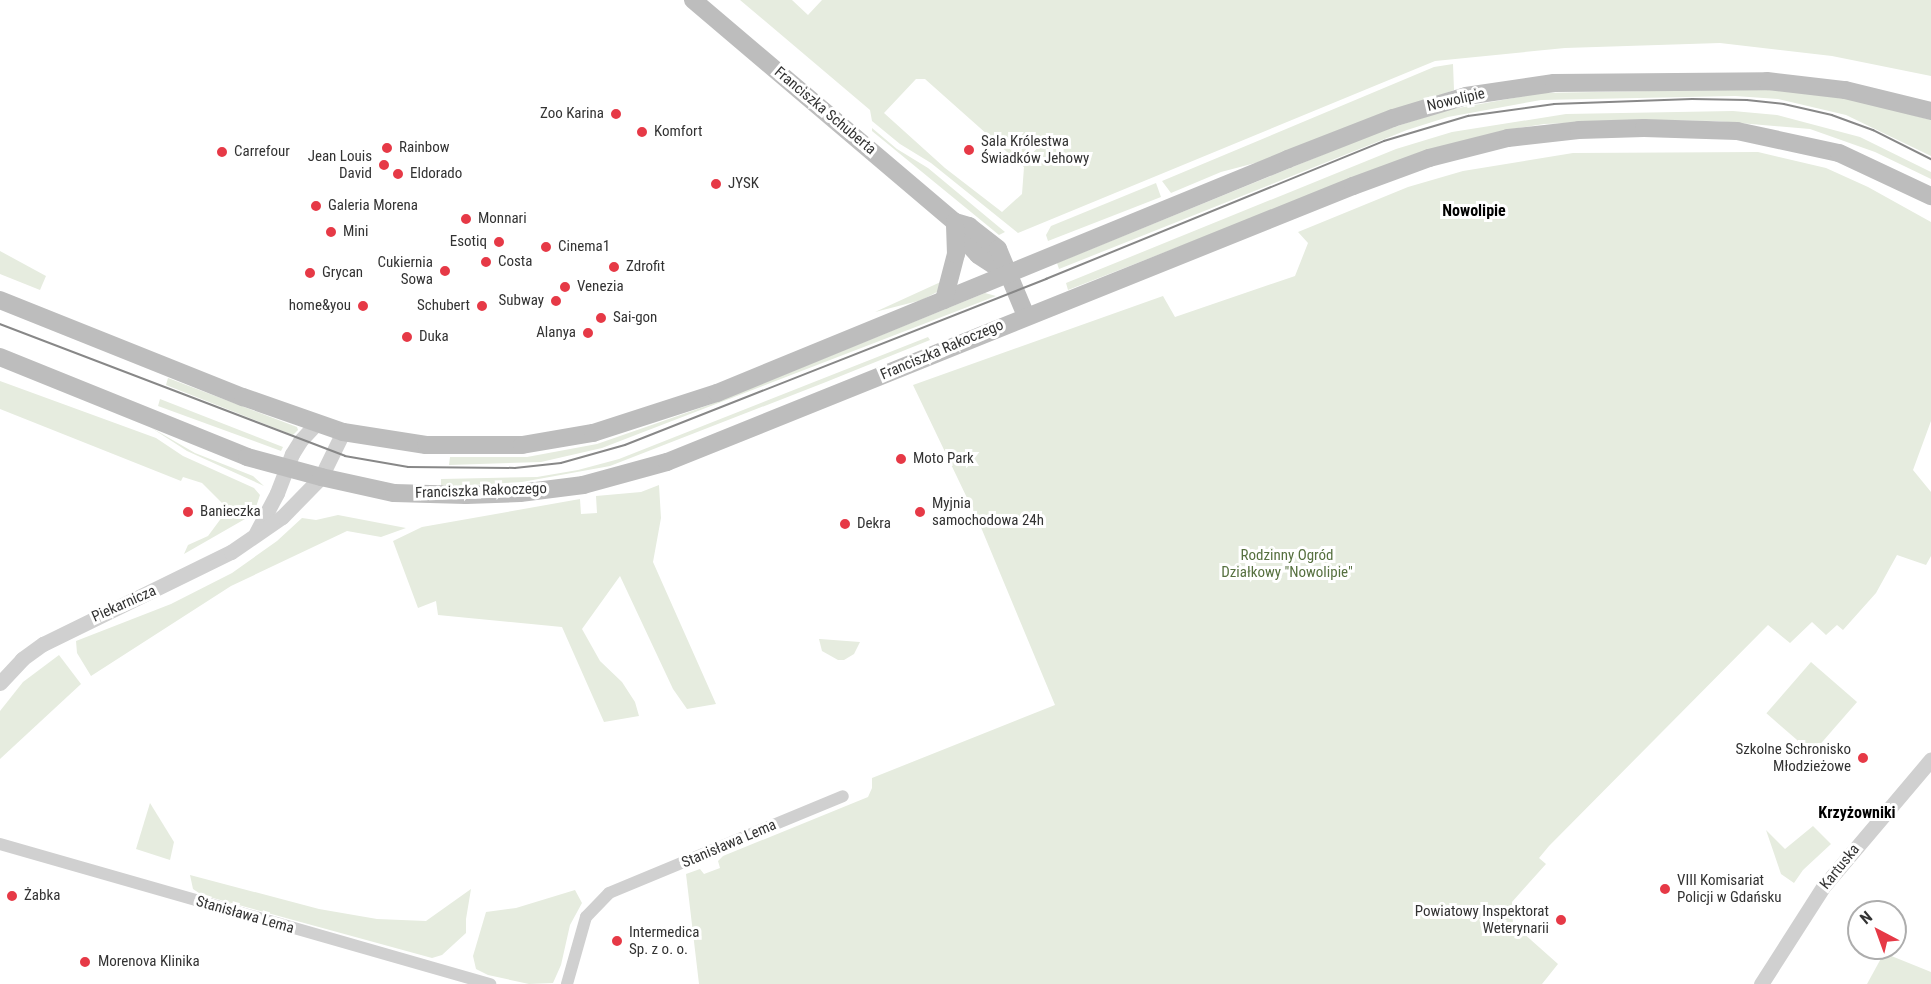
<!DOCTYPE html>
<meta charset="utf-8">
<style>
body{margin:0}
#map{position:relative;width:1931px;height:984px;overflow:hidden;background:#fff;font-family:"Roboto Condensed",sans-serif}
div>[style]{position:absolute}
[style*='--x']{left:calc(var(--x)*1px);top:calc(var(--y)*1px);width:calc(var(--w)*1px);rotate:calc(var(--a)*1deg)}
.green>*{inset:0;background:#e6ecdf;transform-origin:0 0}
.minor>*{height:12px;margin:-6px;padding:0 6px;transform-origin:6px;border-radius:6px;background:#d0d0d0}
.tertiary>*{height:15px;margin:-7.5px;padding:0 7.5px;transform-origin:7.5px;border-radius:7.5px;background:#d0d0d0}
.secondary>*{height:18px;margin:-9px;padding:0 9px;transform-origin:9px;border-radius:9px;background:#bdbdbd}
.tram>*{height:1.5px;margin:-0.75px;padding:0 0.75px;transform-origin:0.75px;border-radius:0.75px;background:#888}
.dots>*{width:16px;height:16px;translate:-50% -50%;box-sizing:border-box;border:3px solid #fff;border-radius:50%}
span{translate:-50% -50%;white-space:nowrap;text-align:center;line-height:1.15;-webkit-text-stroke:6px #fff;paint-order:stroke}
.street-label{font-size:15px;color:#333}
.poi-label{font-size:15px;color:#333}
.right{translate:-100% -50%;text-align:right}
.left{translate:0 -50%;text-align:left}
.park-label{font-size:15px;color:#56703f}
.neighbourhood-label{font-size:16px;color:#000;font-weight:700}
.north{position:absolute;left:1847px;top:900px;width:60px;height:60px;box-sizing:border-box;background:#fff;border:2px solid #adadad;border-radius:50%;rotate:319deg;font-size:16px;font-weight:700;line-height:24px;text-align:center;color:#333}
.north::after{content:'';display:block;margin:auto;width:21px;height:27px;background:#e63946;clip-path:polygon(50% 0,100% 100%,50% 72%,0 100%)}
</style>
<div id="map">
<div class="green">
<i style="clip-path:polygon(evenodd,740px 0,792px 0,808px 15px,822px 0,1931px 0,1931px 76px,1832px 56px,1720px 43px,1565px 48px,1435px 61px,1018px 233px,931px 163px,900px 144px,872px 121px,870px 110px,740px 0,916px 79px,925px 79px,1024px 167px,1022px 194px,1002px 212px,945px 168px,884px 113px,916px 79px)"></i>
<i style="clip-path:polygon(1453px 64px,1454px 90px,1259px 162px,1221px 172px,1171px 193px,1162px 181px,1434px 67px)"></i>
<i style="clip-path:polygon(1760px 89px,1844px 97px,1931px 120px,1931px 156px,1846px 115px,1778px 99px,1735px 96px,1541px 100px,1448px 117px,1407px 130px,1059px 269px,1057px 263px,1376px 133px,1447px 110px,1541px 93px)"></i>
<i style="clip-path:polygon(1733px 111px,1777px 115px,1860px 137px,1931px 172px,1931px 179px,1875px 152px,1810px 129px,1716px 121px,1643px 120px,1544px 124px,1506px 130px,1427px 150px,1068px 290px,1066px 283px,1396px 149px,1452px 132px,1566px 114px)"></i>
<i style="clip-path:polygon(872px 128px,897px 149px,928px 168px,1005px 232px,999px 235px,872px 131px)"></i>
<i style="clip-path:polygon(1758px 152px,1826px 168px,1868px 187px,1931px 222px,1931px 421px,1913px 470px,1931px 492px,1931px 556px,1926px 565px,1897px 555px,1876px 593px,1843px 630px,1837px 625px,1826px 635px,1812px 622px,1790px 643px,1768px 625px,1549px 846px,1539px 858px,1546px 864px,1512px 902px,1513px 924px,1558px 964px,1542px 984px,699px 984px,686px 874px,700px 869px,704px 874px,720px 868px,718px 861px,723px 856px,868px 797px,872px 788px,872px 778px,1055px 705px,980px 525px,913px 385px,1163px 296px,1175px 317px,1295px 276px,1308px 243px,1298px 232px,1408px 187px,1463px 171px,1573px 153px)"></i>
<i style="clip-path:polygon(1156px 183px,1161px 197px,1048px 241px,1046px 235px,1051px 226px)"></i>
<i style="clip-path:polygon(0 251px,46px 276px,40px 290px,0 274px)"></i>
<i style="clip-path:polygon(945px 280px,937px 292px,922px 300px,875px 312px)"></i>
<i style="clip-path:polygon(985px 293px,996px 296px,602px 448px,541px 462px,449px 465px,450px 457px,527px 457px,597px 444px,709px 405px)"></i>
<i style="clip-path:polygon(928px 337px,930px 340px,826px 382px,610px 466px,522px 482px,441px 487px,441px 479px,537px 477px,578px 470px,619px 459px)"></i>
<i style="clip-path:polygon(168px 378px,297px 427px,298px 430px,293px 435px,166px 385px)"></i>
<i style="clip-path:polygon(0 381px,156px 438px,183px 456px,254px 488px,260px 495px,256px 507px,245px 519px,184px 554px,188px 545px,208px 536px,228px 509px,202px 483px,183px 477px,181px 481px,0 409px)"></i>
<i style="clip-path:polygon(160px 399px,283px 447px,281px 451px,158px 406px)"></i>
<i style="clip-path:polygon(150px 427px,195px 453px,253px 476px,264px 486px,187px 451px)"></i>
<i style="clip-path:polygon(659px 485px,661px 518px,653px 562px,716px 704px,687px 709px,673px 689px,620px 576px,582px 629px,600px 661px,622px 682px,635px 702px,639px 716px,604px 722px,562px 627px,438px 615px,436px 601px,418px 608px,393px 541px,422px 527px,580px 499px,581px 514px,597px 513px,596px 496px,641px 492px)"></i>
<i style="clip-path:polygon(338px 515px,406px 528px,381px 537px,347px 531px,231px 586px,91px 676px,77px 653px,76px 641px,171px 604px,232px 573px,277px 541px,302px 518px,316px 520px)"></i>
<i style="clip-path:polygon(819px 639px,820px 639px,860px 642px,854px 654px,844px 660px,838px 660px,822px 651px)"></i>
<i style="clip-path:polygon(59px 655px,81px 684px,0 759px,0 711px,23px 682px)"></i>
<i style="left:1811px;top:662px;width:61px;height:68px;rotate:41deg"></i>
<i style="clip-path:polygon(150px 803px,174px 842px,170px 860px,136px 849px)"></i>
<i style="clip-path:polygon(1813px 826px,1831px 844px,1803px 870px,1794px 883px,1781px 874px,1766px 830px,1785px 849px)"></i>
<i style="clip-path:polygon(190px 875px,319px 909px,377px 919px,426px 921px,471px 889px,466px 919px,466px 933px,442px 955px,432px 958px,202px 895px,193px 889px)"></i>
<i style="clip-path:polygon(575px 890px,582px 903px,570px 925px,561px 965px,553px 983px,529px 984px,488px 975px,476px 969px,473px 956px,486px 912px,516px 908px)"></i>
<i style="clip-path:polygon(1884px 953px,1931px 972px,1931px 984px,1867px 984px)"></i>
</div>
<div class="minor">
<i style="--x:0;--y:844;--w:510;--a:15.95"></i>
<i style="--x:567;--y:984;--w:70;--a:-74.2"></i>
<i style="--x:586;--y:917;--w:33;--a:-46"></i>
<i style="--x:609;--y:893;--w:253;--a:-22.5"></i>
</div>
<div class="tertiary">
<i style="--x:256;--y:533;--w:45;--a:-62.3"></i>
<i style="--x:277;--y:493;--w:42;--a:-69"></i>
<i style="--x:292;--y:454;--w:15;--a:-58"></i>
<i style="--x:300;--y:441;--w:25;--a:-47"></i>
<i style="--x:0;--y:683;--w:33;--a:-47"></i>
<i style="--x:22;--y:659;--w:26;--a:-36"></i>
<i style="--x:43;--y:644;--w:209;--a:-26.1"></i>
<i style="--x:231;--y:552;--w:62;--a:-34.5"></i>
<i style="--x:282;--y:517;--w:56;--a:-45.7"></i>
<i style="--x:321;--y:477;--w:50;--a:-63.9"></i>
<i style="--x:1761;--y:984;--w:115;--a:-57.4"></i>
<i style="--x:1823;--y:887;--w:167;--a:-49.8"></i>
</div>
<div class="secondary">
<i style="--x:693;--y:0;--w:343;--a:40.3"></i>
<i style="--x:955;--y:222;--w:17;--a:65"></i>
<i style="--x:962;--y:237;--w:24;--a:48"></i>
<i style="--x:978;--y:255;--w:37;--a:33"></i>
<i style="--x:955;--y:222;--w:15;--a:16"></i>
<i style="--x:969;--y:226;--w:37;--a:38"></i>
<i style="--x:998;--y:249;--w:73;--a:67.3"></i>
<i style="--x:0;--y:300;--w:262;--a:21.8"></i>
<i style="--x:243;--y:397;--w:106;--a:19.3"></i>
<i style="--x:343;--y:432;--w:84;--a:8.9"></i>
<i style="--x:426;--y:445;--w:96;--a:0"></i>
<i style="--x:522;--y:445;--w:72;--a:-9.6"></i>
<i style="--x:593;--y:433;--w:130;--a:-17.9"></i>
<i style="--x:717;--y:393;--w:617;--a:-22.28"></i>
<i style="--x:1288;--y:159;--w:113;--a:-21.3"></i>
<i style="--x:1393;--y:118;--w:76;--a:-16.8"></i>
<i style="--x:1466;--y:96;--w:89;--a:-8.4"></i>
<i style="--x:1554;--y:83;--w:213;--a:-0.5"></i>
<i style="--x:1767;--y:81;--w:79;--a:6.6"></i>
<i style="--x:1845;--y:90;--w:89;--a:13.7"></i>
<i style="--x:944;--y:300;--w:48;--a:-75.4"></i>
<i style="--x:956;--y:254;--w:28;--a:-92"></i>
<i style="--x:0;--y:357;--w:266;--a:22"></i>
<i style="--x:247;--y:457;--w:77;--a:15.1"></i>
<i style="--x:321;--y:477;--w:75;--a:12.4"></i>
<i style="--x:394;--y:493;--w:72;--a:1.6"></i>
<i style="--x:466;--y:495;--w:54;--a:-2.1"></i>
<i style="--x:520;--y:493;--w:64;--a:-7.2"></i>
<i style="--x:583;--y:485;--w:87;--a:-15.3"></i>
<i style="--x:667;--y:462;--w:739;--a:-21.92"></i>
<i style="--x:1353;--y:186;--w:81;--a:-20.2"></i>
<i style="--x:1429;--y:158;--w:81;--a:-14.2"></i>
<i style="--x:1508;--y:138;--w:71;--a:-6.4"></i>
<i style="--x:1579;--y:130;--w:65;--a:-1.8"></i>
<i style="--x:1644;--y:128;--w:93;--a:1.8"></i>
<i style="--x:1737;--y:131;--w:104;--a:12.2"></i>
<i style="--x:1839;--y:153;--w:102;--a:25.1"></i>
</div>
<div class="tram">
<i style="--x:0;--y:324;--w:369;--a:20.9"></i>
<i style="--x:345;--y:456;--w:64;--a:9.9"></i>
<i style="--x:408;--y:467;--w:107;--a:0.5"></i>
<i style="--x:515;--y:468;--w:46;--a:-6.2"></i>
<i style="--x:561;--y:463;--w:66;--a:-15.7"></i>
<i style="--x:625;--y:445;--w:453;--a:-21.5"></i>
<i style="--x:1046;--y:279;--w:365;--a:-22.2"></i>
<i style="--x:1384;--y:141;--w:88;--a:-16.6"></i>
<i style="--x:1468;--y:116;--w:87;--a:-7.9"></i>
<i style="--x:1554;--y:104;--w:138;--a:-2.1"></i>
<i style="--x:1692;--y:99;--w:55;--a:1"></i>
<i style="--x:1747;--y:100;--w:37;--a:6"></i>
<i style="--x:1784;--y:104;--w:49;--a:12.9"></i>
<i style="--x:1832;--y:115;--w:44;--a:20.1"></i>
<i style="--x:1873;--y:130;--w:65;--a:26.6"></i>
</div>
<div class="dots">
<i style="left:616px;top:114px;background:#e63946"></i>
<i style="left:642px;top:132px;background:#e63946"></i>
<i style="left:387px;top:148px;background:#e63946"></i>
<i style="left:969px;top:150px;background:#e63946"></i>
<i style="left:222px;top:152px;background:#e63946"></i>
<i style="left:384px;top:165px;background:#e63946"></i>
<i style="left:398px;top:174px;background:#e63946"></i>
<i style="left:716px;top:184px;background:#e63946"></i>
<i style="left:316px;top:206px;background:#e63946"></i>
<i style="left:466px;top:219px;background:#e63946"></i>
<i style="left:331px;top:232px;background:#e63946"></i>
<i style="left:499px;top:242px;background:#e63946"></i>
<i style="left:546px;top:247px;background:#e63946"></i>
<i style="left:486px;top:262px;background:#e63946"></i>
<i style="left:614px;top:267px;background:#e63946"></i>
<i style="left:445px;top:271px;background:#e63946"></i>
<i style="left:310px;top:273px;background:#e63946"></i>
<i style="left:565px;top:287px;background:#e63946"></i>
<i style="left:556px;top:301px;background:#e63946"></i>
<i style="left:363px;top:306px;background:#e63946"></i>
<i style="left:482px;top:306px;background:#e63946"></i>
<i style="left:601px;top:318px;background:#e63946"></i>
<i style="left:588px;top:333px;background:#e63946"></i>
<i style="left:407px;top:337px;background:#e63946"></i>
<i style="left:901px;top:459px;background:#e63946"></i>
<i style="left:188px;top:512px;background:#e63946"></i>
<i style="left:920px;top:512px;background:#e63946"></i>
<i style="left:845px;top:524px;background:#e63946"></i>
<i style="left:1863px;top:758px;background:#e63946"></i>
<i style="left:1665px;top:889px;background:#e63946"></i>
<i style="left:12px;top:896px;background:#e63946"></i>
<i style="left:1561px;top:920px;background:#e63946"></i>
<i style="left:617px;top:941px;background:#e63946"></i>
<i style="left:85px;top:962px;background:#e63946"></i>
</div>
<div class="street-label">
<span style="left:1456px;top:100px;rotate:-13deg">Nowolipie</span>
<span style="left:825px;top:111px;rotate:40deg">Franciszka Schuberta</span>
<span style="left:942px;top:350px;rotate:-23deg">Franciszka Rakoczego</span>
<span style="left:481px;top:491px;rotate:-2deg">Franciszka Rakoczego</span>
<span style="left:124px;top:604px;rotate:-24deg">Piekarnicza</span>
<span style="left:729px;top:844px;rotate:-23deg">Stanisława Lema</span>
<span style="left:1840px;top:867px;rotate:-51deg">Kartuska</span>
<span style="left:245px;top:915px;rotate:16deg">Stanisława Lema</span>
</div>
<div class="poi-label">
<span class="right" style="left:604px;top:114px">Zoo Karina</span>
<span class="left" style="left:654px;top:132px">Komfort</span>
<span class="left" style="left:981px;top:150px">Sala Królestwa<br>Świadków Jehowy</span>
<span class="left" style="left:399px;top:148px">Rainbow</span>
<span class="left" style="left:234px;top:152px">Carrefour</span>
<span class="right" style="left:372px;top:165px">Jean Louis<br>David</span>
<span class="left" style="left:410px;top:174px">Eldorado</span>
<span class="left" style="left:728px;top:184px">JYSK</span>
<span class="left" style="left:328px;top:206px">Galeria Morena</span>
<span class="left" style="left:478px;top:219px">Monnari</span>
<span class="left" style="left:343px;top:232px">Mini</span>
<span class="right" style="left:487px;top:242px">Esotiq</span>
<span class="left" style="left:558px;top:247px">Cinema1</span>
<span class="right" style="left:433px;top:271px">Cukiernia<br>Sowa</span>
<span class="left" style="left:498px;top:262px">Costa</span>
<span class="left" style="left:626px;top:267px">Zdrofit</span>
<span class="left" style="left:322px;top:273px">Grycan</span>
<span class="left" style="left:577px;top:287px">Venezia</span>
<span class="right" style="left:544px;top:301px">Subway</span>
<span class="right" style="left:351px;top:306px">home&amp;you</span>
<span class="right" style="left:470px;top:306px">Schubert</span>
<span class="left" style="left:613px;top:318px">Sai-gon</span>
<span class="right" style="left:576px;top:333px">Alanya</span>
<span class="left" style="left:419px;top:337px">Duka</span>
<span class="left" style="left:913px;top:459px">Moto Park</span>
<span class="left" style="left:932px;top:512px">Myjnia<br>samochodowa 24h</span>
<span class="left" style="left:200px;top:512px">Banieczka</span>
<span class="left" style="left:857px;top:524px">Dekra</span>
<span class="right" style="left:1851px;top:758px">Szkolne Schronisko<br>Młodzieżowe</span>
<span class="left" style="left:1677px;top:889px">VIII Komisariat<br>Policji w Gdańsku</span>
<span class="left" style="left:24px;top:896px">Żabka</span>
<span class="right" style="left:1549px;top:920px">Powiatowy Inspektorat<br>Weterynarii</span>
<span class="left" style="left:629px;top:941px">Intermedica<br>Sp. z o. o.</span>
<span class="left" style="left:98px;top:962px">Morenova Klinika</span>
</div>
<div class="park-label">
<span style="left:1287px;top:564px">Rodzinny Ogród<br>Działkowy "Nowolipie"</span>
</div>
<div class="neighbourhood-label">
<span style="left:1474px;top:211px">Nowolipie</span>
<span style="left:1857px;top:813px">Krzyżowniki</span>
</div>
<div class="north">N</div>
</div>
